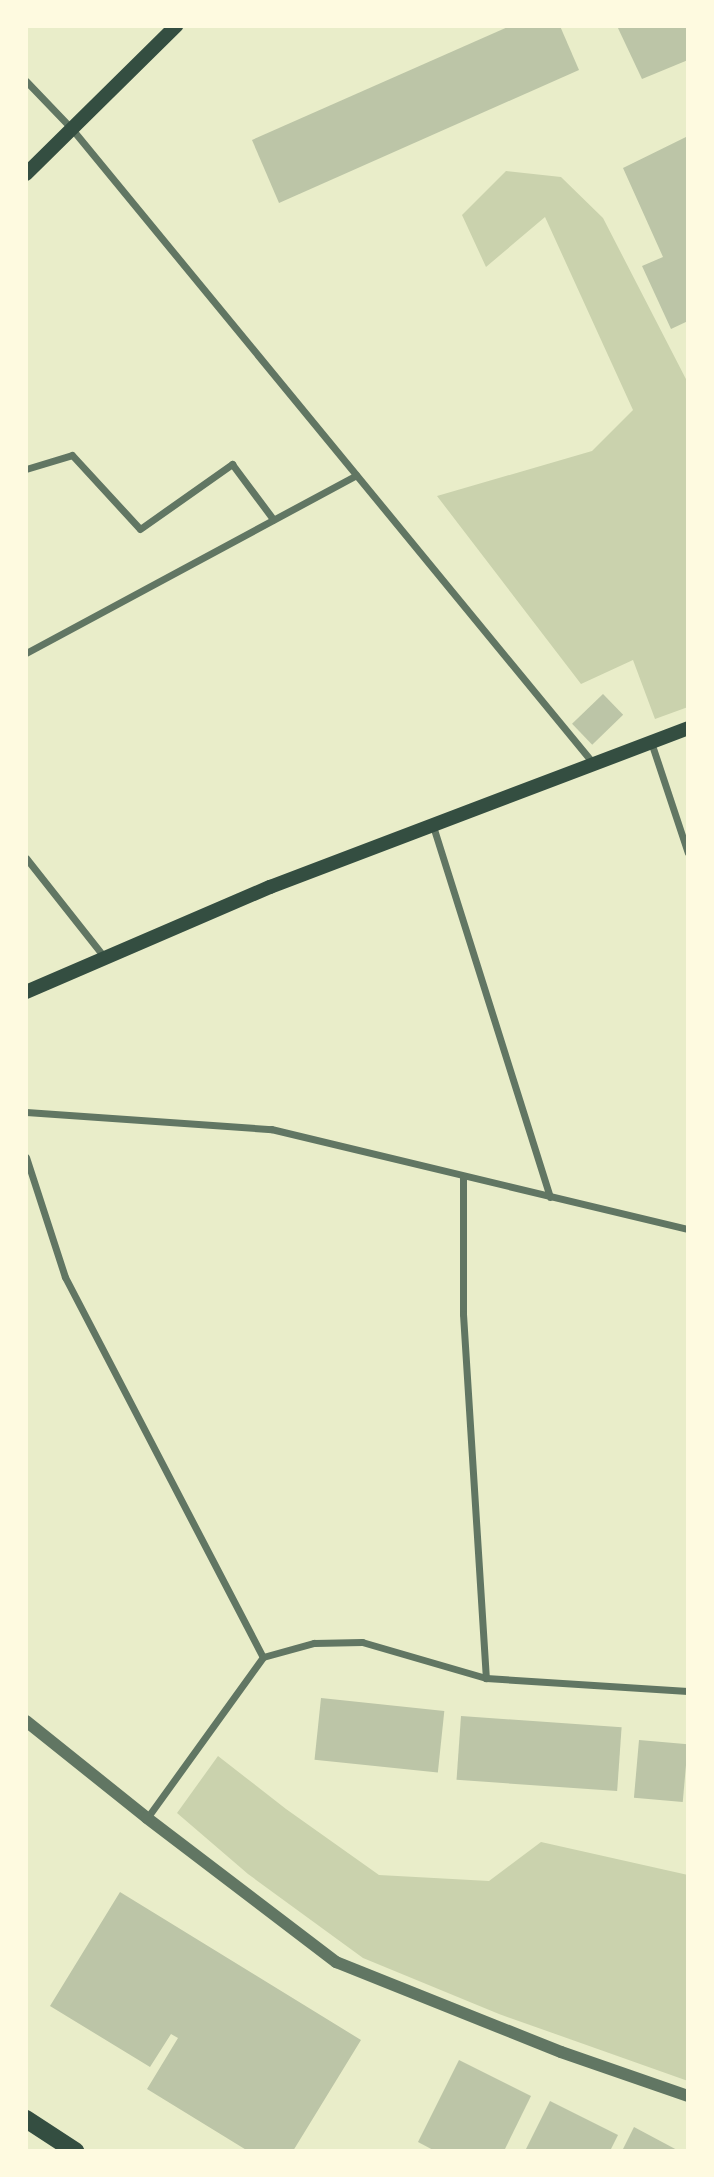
<!DOCTYPE html>
<style>
body{margin:0}
#map{position:relative;width:714px;height:2177px;overflow:hidden;background:#e9edc9;font-family:"Source Sans 3",sans-serif}
div>[style]{position:absolute}
[style*='--x']{left:calc(var(--x)*1px);top:calc(var(--y)*1px);width:calc(var(--w)*1px);rotate:calc(var(--a)*1deg)}
.green>*{inset:0;background:#cad2ad}
.building>*{inset:0;background:#bcc5a7;transform-origin:0 0}
.minor>*{height:7px;margin:-3.5px;padding:0 3.5px;transform-origin:3.5px;border-radius:3.5px;background:#617663}
.tertiary>*{height:12px;margin:-6px;padding:0 6px;transform-origin:6px;border-radius:6px;background:#617663}
.secondary>*{height:14px;margin:-7px;padding:0 7px;transform-origin:7px;border-radius:7px;background:#344e41}
.primary>*{height:18px;margin:-9px;padding:0 9px;transform-origin:9px;border-radius:9px;background:#344e41}
span{translate:-50% -50%;white-space:nowrap;text-align:center;line-height:1.15;-webkit-text-stroke:5px #fefae0;paint-order:stroke}
.frame{position:absolute;inset:0;border:28px solid #fefae0;pointer-events:none}
</style>
<div id="map">
<div class="green">
<i style="clip-path:polygon(506px 171px,561px 177px,603px 218px,688px 383px,688px 707px,655px 719px,633px 660px,581px 684px,437px 496px,592px 451px,633px 410px,545px 217px,486px 267px,462px 215px)"></i>
<i style="clip-path:polygon(218px 1756px,286px 1809px,379px 1875px,489px 1881px,541px 1842px,688px 1875px,688px 2081px,499px 2014px,363px 1958px,248px 1874px,177px 1813px)"></i>
</div>
<div class="building">
<i style="clip-path:polygon(510px 26px,560px 26px,579px 70px,279px 203px,252px 140px)"></i>
<i style="clip-path:polygon(617px 26px,688px 26px,688px 60px,642px 79px)"></i>
<i style="clip-path:polygon(688px 136px,688px 321px,671px 329px,642px 266px,663px 257px,623px 168px)"></i>
<i style="left:603px;top:694px;width:29px;height:43px;rotate:46deg"></i>
<i style="left:321px;top:1698px;width:124px;height:62px;rotate:6deg"></i>
<i style="left:461px;top:1716px;width:161px;height:64px;rotate:4deg"></i>
<i style="left:639px;top:1740px;width:49px;height:58px;rotate:5deg"></i>
<i style="clip-path:polygon(120px 1892px,361px 2040px,293px 2151px,248px 2151px,147px 2089px,178px 2038px,171px 2034px,150px 2067px,50px 2006px)"></i>
<i style="clip-path:polygon(459px 2060px,531px 2096px,504px 2151px,435px 2151px,418px 2142px)"></i>
<i style="clip-path:polygon(550px 2101px,618px 2135px,610px 2151px,525px 2151px)"></i>
<i style="clip-path:polygon(634px 2127px,679px 2151px,622px 2151px)"></i>
</div>
<div class="minor">
<i style="--x:26;--y:81;--w:66;--a:46.2"></i>
<i style="--x:72;--y:129;--w:821;--a:50.59"></i>
<i style="--x:26;--y:469;--w:48;--a:-16.9"></i>
<i style="--x:72;--y:455;--w:100;--a:47.4"></i>
<i style="--x:140;--y:529;--w:113;--a:-35.2"></i>
<i style="--x:232;--y:464;--w:69;--a:53.3"></i>
<i style="--x:26;--y:653;--w:375;--a:-28.3"></i>
<i style="--x:651;--y:742;--w:117;--a:71.6"></i>
<i style="--x:433;--y:826;--w:389;--a:72.5"></i>
<i style="--x:26;--y:858;--w:127;--a:51.7"></i>
<i style="--x:26;--y:1112;--w:246;--a:4"></i>
<i style="--x:271;--y:1129;--w:429;--a:13.5"></i>
<i style="--x:26;--y:1157;--w:126;--a:72"></i>
<i style="--x:65;--y:1277;--w:428;--a:62.5"></i>
<i style="--x:463;--y:1177;--w:137;--a:90"></i>
<i style="--x:463;--y:1314;--w:365;--a:86.4"></i>
<i style="--x:147;--y:1818;--w:198;--a:-54.2"></i>
<i style="--x:263;--y:1657;--w:53;--a:-15.4"></i>
<i style="--x:314;--y:1643;--w:48;--a:-1.2"></i>
<i style="--x:362;--y:1642;--w:129;--a:16.2"></i>
<i style="--x:486;--y:1678;--w:202;--a:3.7"></i>
</div>
<div class="tertiary">
<i style="--x:26;--y:1721;--w:155;--a:38.7"></i>
<i style="--x:147;--y:1818;--w:238;--a:37.3"></i>
<i style="--x:336;--y:1962;--w:242;--a:21.8"></i>
<i style="--x:561;--y:2052;--w:134;--a:19.1"></i>
</div>
<div class="secondary">
<i style="--x:26;--y:174;--w:211;--a:-44.6"></i>
<i style="--x:26;--y:992;--w:266;--a:-23.3"></i>
<i style="--x:270;--y:887;--w:447;--a:-20.8"></i>
</div>
<div class="primary">
<i style="--x:26;--y:2119;--w:59;--a:33.1"></i>
</div>
<div class="frame"></div>
</div>
